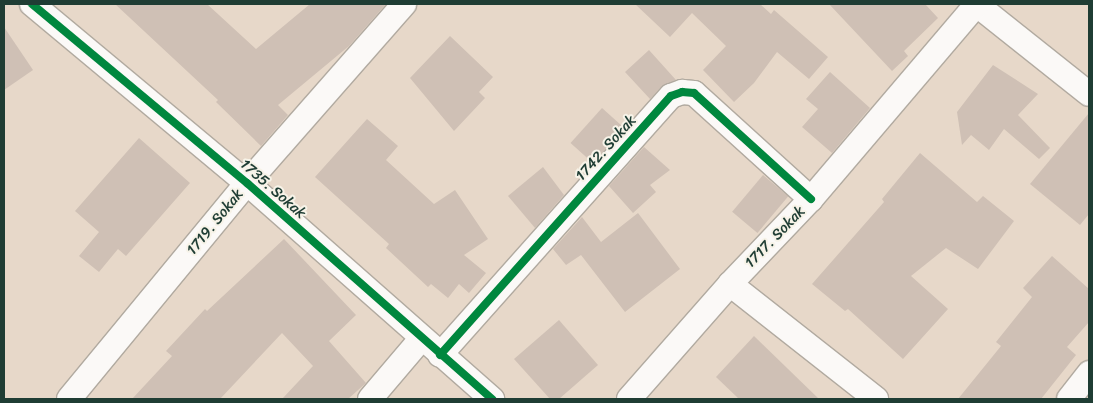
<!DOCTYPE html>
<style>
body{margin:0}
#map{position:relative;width:1093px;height:403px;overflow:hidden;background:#e7d8c9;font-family:Sriracha,sans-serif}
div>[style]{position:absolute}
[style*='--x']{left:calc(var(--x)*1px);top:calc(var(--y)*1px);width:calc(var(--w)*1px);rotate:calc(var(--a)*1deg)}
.building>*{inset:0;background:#cfc0b5;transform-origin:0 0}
.roads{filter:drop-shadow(1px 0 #b1aaa0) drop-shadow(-1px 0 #b1aaa0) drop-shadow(0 1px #b1aaa0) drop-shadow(0 -1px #b1aaa0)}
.minor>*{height:24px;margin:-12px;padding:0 12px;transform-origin:12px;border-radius:12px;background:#fbf9f7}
.cycleway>*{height:8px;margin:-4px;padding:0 4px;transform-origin:4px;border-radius:4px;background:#00873e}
span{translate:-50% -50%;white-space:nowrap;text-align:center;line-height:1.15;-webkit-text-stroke:4px #f7f3e8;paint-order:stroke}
.street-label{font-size:15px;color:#1f3d34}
.frame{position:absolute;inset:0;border:5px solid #1f3d34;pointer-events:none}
</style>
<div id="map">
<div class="building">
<i style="clip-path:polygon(115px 4px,207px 4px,256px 49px,310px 4px,386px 4px,349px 46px,278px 105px,288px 115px,261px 146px,216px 102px,218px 100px)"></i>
<i style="clip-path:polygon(635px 4px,760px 4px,771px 14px,774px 10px,828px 57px,809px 79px,777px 52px,754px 83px,734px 102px,703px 70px,726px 46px,692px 13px,670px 37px)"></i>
<i style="clip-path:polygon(829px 4px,925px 4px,938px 18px,904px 51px,908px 56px,892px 71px)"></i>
<i style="clip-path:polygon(4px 27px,33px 70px,4px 90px)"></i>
<i style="clip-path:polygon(450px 36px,493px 77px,479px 92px,485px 98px,454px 131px,410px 78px)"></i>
<i style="clip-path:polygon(649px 50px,676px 80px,661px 87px,650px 99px,625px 72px)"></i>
<i style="clip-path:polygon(993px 65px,1038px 94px,1018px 115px,1050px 148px,1039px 159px,1004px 129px,989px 150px,971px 135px,962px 145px,957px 112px)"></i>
<i style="clip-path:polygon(830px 72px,870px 108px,832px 153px,802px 127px,818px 109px,806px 99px)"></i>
<i style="left:602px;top:108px;width:30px;height:47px;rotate:42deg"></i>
<i style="clip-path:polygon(1089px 113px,1089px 214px,1080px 225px,1030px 184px)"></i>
<i style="clip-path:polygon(367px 119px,398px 146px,386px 160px,434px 204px,455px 190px,488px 239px,464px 255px,486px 273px,469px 293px,459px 284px,448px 298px,431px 284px,428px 287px,386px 248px,389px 244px,315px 177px)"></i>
<i style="clip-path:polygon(139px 138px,190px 183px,126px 256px,118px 249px,99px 272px,79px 256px,99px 232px,75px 211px)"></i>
<i style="clip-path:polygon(644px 147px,670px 170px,650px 185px,656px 192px,633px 213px,609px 186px)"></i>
<i style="clip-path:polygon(920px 153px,977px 202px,983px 196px,1014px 221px,978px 269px,946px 248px,911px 276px,948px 309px,903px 359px,848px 309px,845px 311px,812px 284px,884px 202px,882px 199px)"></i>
<i style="clip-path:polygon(543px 167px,564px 195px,535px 228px,508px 196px)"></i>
<i style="left:763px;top:175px;width:33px;height:48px;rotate:40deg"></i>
<i style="clip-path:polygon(638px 213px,680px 269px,625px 312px,581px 255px,566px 265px,553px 249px,582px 217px,601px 242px)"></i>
<i style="clip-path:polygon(284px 239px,356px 315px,329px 341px,366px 383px,348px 399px,282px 399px,313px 366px,282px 333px,220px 399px,132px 399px,172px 356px,166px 351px,205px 309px,207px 311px)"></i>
<i style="clip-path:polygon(1052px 256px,1089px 289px,1089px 322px,1067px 347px,1076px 355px,1041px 399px,958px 399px,1001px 346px,996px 342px,1032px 297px,1023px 288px)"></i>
<i style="clip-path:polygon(559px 320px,598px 365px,559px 399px,550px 399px,514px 359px)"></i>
<i style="clip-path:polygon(754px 336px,819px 399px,739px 399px,716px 377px)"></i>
</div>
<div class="roads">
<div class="minor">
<i style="--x:32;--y:4;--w:280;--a:39.8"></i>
<i style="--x:247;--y:183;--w:327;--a:41.4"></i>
<i style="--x:976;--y:4;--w:144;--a:38.5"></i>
<i style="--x:730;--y:284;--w:186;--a:38.2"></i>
<i style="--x:440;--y:355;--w:347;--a:-48.3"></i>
<i style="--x:671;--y:96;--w:12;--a:-20"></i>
<i style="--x:682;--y:92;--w:12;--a:5"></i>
<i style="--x:694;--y:93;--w:158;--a:42.2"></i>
<i style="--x:69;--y:399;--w:280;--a:-50.5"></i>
<i style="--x:247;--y:183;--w:238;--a:-48.7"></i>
<i style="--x:370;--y:399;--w:80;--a:-49.6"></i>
<i style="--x:629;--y:399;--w:153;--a:-48.7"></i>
<i style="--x:730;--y:284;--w:117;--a:-46.4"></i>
<i style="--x:811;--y:199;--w:256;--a:-49.6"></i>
<i style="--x:1069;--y:399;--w:33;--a:-52"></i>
</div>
</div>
<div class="cycleway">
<i style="--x:32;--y:4;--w:280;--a:39.8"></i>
<i style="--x:247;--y:183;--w:327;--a:41.4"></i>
<i style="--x:440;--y:355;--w:347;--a:-48.3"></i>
<i style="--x:671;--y:96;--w:12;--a:-20"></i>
<i style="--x:682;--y:92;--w:12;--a:5"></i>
<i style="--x:694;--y:93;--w:158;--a:42.2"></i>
</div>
<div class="street-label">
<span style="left:606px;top:148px;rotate:-48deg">1742. Sokak</span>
<span style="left:273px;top:189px;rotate:41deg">1735. Sokak</span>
<span style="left:215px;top:222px;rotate:-51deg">1719. Sokak</span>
<span style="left:775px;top:237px;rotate:-46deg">1717. Sokak</span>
</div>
<div class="frame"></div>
</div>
